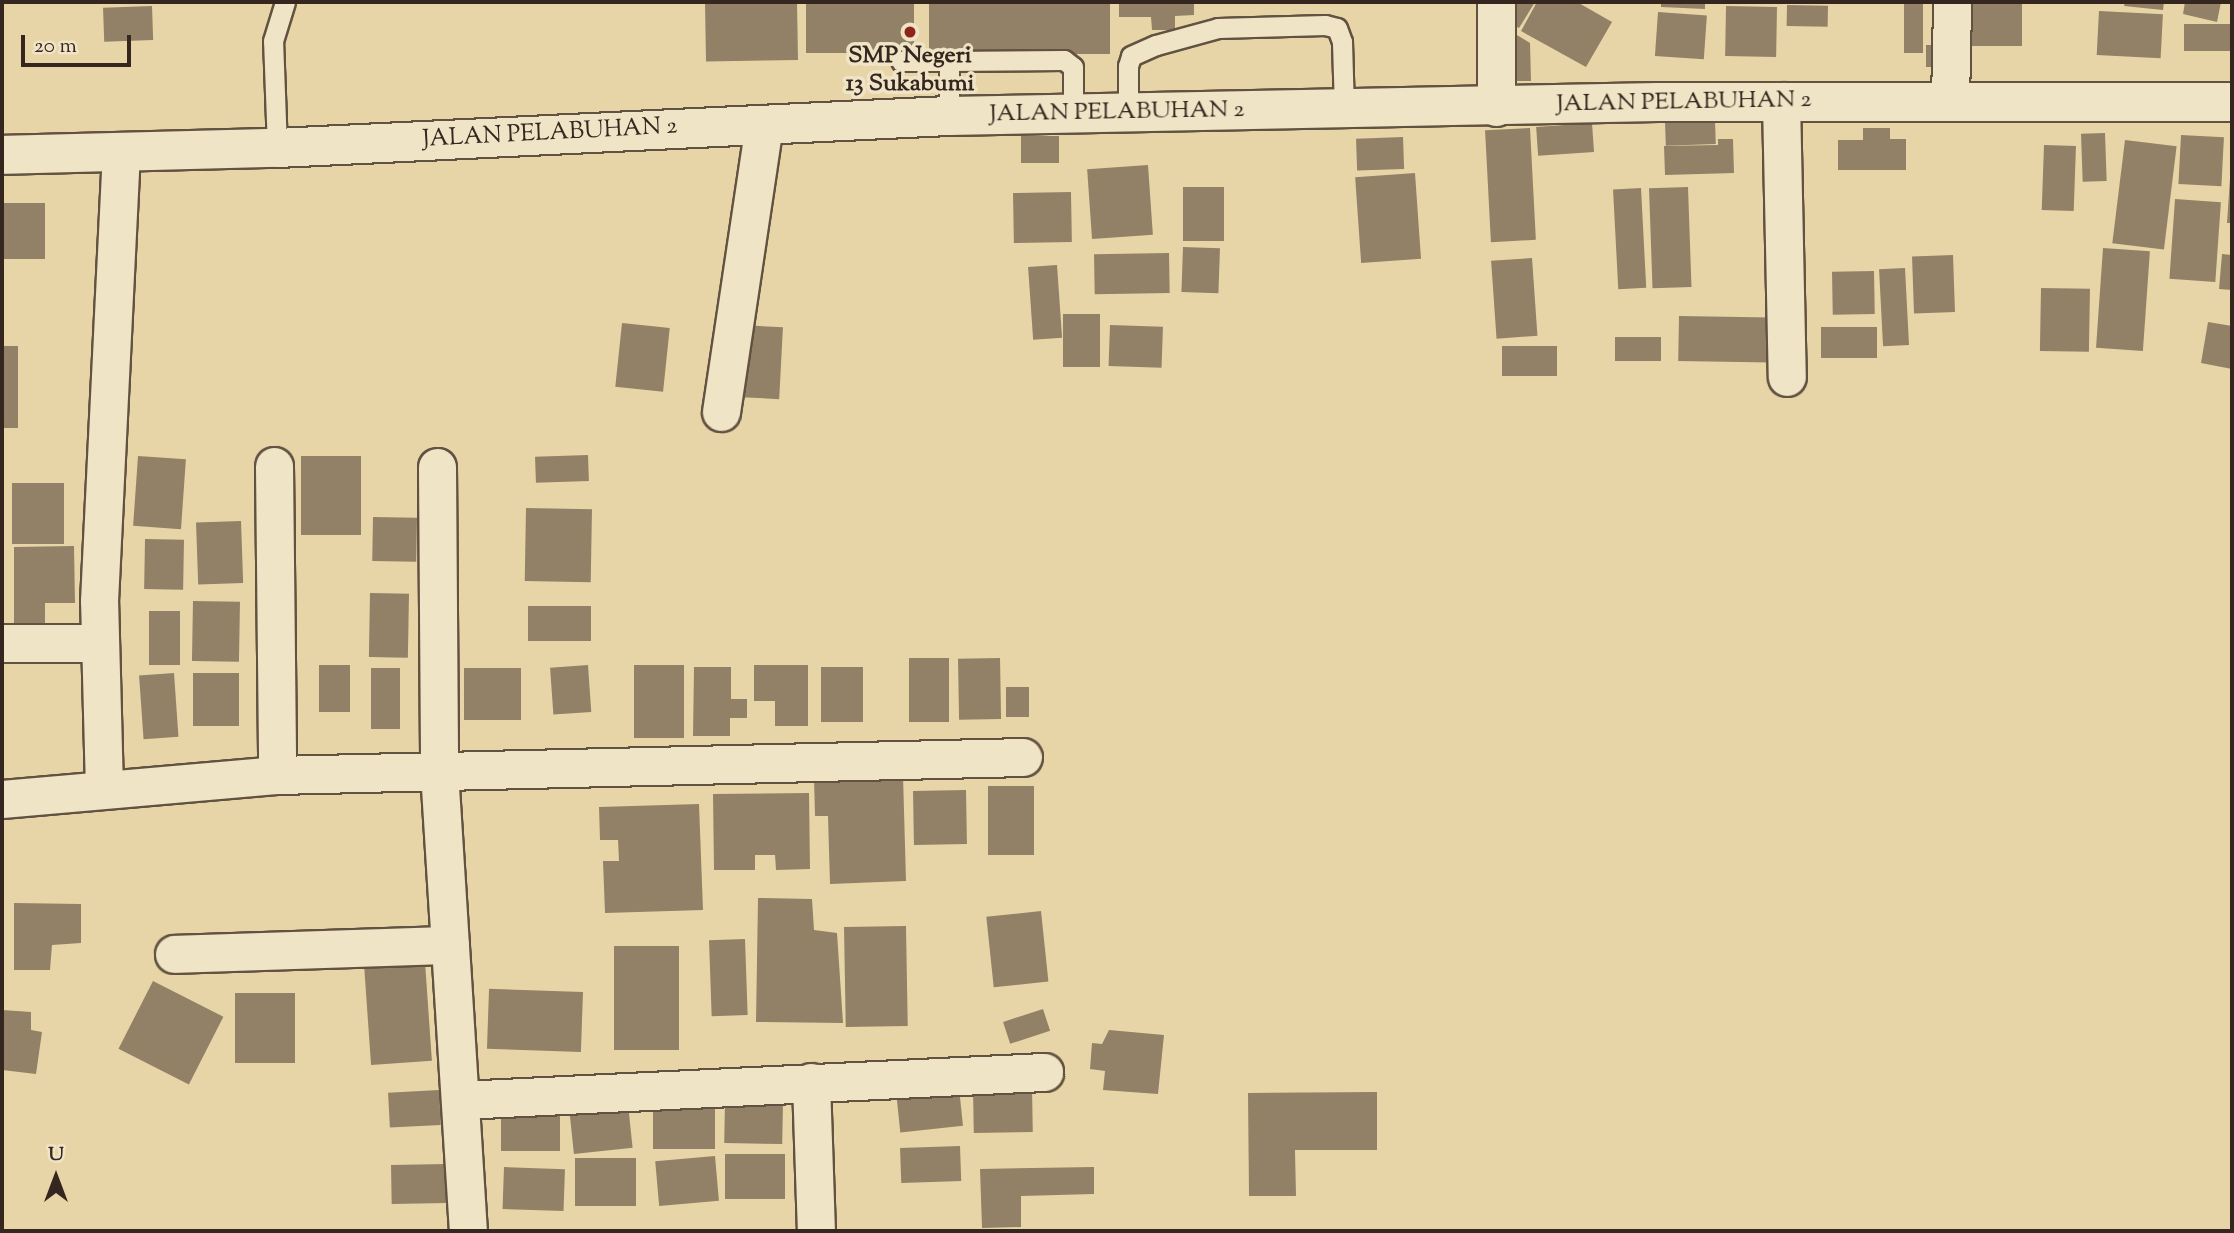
<!DOCTYPE html>
<style>
body{margin:0}
#map{position:relative;width:2234px;height:1233px;overflow:hidden;background:#e8d5a7;font-family:"Sorts Mill Goudy",serif}
div>[style]{position:absolute}
[style*='--x']{left:calc(var(--x)*1px);top:calc(var(--y)*1px);width:calc(var(--w)*1px);rotate:calc(var(--a)*1deg)}
.building>*{inset:0;background:#928166;transform-origin:0 0}
.roads{filter:drop-shadow(2px 0 #625241) drop-shadow(-2px 0 #625241) drop-shadow(0 2px #625241) drop-shadow(0 -2px #625241)}
.lane>*{height:19px;margin:-9.5px;padding:0 9.5px;transform-origin:9.5px;border-radius:9.5px;background:#f0e4c6}
.street>*{height:37px;margin:-18.5px;padding:0 18.5px;transform-origin:18.5px;border-radius:18.5px;background:#f0e4c6}
.secondary>*{height:38px;margin:-19px;padding:0 19px;transform-origin:19px;border-radius:19px;background:#f0e4c6}
.dots>*{width:19px;height:19px;translate:-50% -50%;box-sizing:border-box;border:4px solid #f0e4c6;border-radius:50%}
span{translate:-50% -50%;white-space:nowrap;text-align:center;line-height:1.15;-webkit-text-stroke:7px #f0e4c6;paint-order:stroke}
.poi-label{font-size:24px;color:#35261f;font-weight:700}
.street-label{font-size:24px;color:#35261f}
.frame{position:absolute;inset:0;border:4px solid #35261f;pointer-events:none}
.north{position:absolute;left:21px;top:1142px;width:70px;height:70px;-webkit-text-stroke:5px #f0e4c6;paint-order:stroke;rotate:0deg;font-size:19px;font-weight:700;line-height:28px;text-align:center;color:#35261f}
.north::after{content:'';display:block;margin:auto;width:24px;height:32px;background:#35261f;clip-path:polygon(50% 0,100% 100%,50% 72%,0 100%)}
.scale{position:absolute;left:21px;top:35px;width:110px;height:32px;box-sizing:border-box;border:4px solid #35261f;border-top:0;padding-left:9px;font-size:21px;line-height:24px;white-space:nowrap;color:#35261f;-webkit-text-stroke:5px #f0e4c6;paint-order:stroke}
</style>
<div id="map">
<div class="building">
<i style="left:797px;top:2px;width:58px;height:92px;rotate:89deg"></i>
<i style="left:929px;top:2px;width:181px;height:52px"></i>
<i style="clip-path:polygon(1119px 2px,1194px 2px,1194px 15px,1175px 16px,1175px 30px,1152px 30px,1151px 17px,1119px 17px)"></i>
<i style="clip-path:polygon(1506px 2px,1535px 2px,1519px 28px,1498px 17px)"></i>
<i style="clip-path:polygon(1537px 2px,1577px 2px,1612px 22px,1586px 67px,1521px 31px)"></i>
<i style="clip-path:polygon(1661px 2px,1705px 2px,1705px 9px,1661px 7px)"></i>
<i style="left:1904px;top:2px;width:19px;height:51px"></i>
<i style="left:1959px;top:2px;width:63px;height:44px"></i>
<i style="clip-path:polygon(2125px 2px,2164px 2px,2163px 10px,2124px 6px)"></i>
<i style="clip-path:polygon(2185px 2px,2221px 2px,2217px 22px,2183px 14px)"></i>
<i style="left:914px;top:3px;width:50px;height:108px;rotate:90deg"></i>
<i style="left:1787px;top:5px;width:41px;height:21px;rotate:1deg"></i>
<i style="left:152px;top:6px;width:34px;height:49px;rotate:88deg"></i>
<i style="left:1726px;top:6px;width:51px;height:50px;rotate:1deg"></i>
<i style="left:2099px;top:11px;width:64px;height:44px;rotate:3deg"></i>
<i style="left:1658px;top:12px;width:49px;height:44px;rotate:4deg"></i>
<i style="left:2232px;top:24px;width:27px;height:48px;rotate:90deg"></i>
<i style="clip-path:polygon(1502px 26px,1530px 43px,1531px 81px,1501px 81px)"></i>
<i style="left:1926px;top:45px;width:22px;height:22px"></i>
<i style="left:1715px;top:121px;width:23px;height:50px;rotate:88deg"></i>
<i style="left:1592px;top:123px;width:29px;height:56px;rotate:86deg"></i>
<i style="left:1530px;top:128px;width:112px;height:45px;rotate:87deg"></i>
<i style="clip-path:polygon(1863px 128px,1890px 128px,1890px 139px,1906px 139px,1906px 170px,1838px 170px,1838px 140px,1863px 140px)"></i>
<i style="left:2105px;top:133px;width:48px;height:24px;rotate:88deg"></i>
<i style="left:2181px;top:135px;width:43px;height:49px;rotate:3deg"></i>
<i style="left:1021px;top:136px;width:38px;height:27px"></i>
<i style="left:1403px;top:137px;width:32px;height:47px;rotate:88deg"></i>
<i style="clip-path:polygon(1718px 139px,1733px 139px,1734px 173px,1665px 175px,1664px 146px,1718px 145px)"></i>
<i style="left:2125px;top:140px;width:52px;height:104px;rotate:7deg"></i>
<i style="left:2044px;top:145px;width:32px;height:65px;rotate:2deg"></i>
<i style="left:1148px;top:165px;width:70px;height:61px;rotate:86deg"></i>
<i style="left:1415px;top:173px;width:86px;height:60px;rotate:86deg"></i>
<i style="clip-path:polygon(2230px 178px,2232px 178px,2232px 223px,2227px 223px)"></i>
<i style="left:1183px;top:187px;width:41px;height:54px"></i>
<i style="left:1688px;top:187px;width:100px;height:39px;rotate:88deg"></i>
<i style="left:1641px;top:188px;width:100px;height:28px;rotate:87deg"></i>
<i style="left:1071px;top:192px;width:50px;height:58px;rotate:89deg"></i>
<i style="left:2175px;top:199px;width:46px;height:80px;rotate:4deg"></i>
<i style="left:2px;top:203px;width:43px;height:56px"></i>
<i style="left:1183px;top:247px;width:37px;height:45px;rotate:2deg"></i>
<i style="left:2103px;top:248px;width:47px;height:100px;rotate:4deg"></i>
<i style="left:1169px;top:253px;width:40px;height:75px;rotate:89deg"></i>
<i style="clip-path:polygon(2222px 254px,2232px 255px,2232px 290px,2219px 289px)"></i>
<i style="left:1953px;top:255px;width:57px;height:41px;rotate:88deg"></i>
<i style="left:1532px;top:258px;width:78px;height:41px;rotate:86deg"></i>
<i style="left:1057px;top:265px;width:73px;height:29px;rotate:86deg"></i>
<i style="left:1905px;top:268px;width:77px;height:26px;rotate:87deg"></i>
<i style="left:1874px;top:271px;width:43px;height:42px;rotate:89deg"></i>
<i style="left:2041px;top:288px;width:49px;height:63px;rotate:1deg"></i>
<i style="left:1063px;top:314px;width:37px;height:53px"></i>
<i style="left:1679px;top:316px;width:92px;height:45px;rotate:1deg"></i>
<i style="clip-path:polygon(2208px 322px,2232px 326px,2232px 369px,2201px 363px)"></i>
<i style="left:622px;top:323px;width:48px;height:64px;rotate:6deg"></i>
<i style="left:740px;top:325px;width:43px;height:72px;rotate:3deg"></i>
<i style="left:1110px;top:325px;width:53px;height:41px;rotate:2deg"></i>
<i style="left:1821px;top:327px;width:56px;height:31px"></i>
<i style="left:1661px;top:337px;width:24px;height:46px;rotate:90deg"></i>
<i style="left:2px;top:346px;width:16px;height:82px"></i>
<i style="left:1502px;top:346px;width:55px;height:30px"></i>
<i style="left:588px;top:455px;width:26px;height:53px;rotate:88deg"></i>
<i style="left:138px;top:456px;width:48px;height:70px;rotate:4deg"></i>
<i style="left:301px;top:456px;width:60px;height:79px"></i>
<i style="left:12px;top:483px;width:52px;height:61px"></i>
<i style="left:526px;top:508px;width:66px;height:73px;rotate:1deg"></i>
<i style="left:373px;top:517px;width:44px;height:44px;rotate:1deg"></i>
<i style="left:241px;top:521px;width:62px;height:45px;rotate:88deg"></i>
<i style="left:145px;top:539px;width:39px;height:50px;rotate:1deg"></i>
<i style="clip-path:polygon(74px 546px,75px 603px,45px 603px,45px 627px,14px 627px,14px 547px)"></i>
<i style="left:370px;top:593px;width:39px;height:64px;rotate:1deg"></i>
<i style="left:193px;top:601px;width:47px;height:60px;rotate:1deg"></i>
<i style="left:528px;top:606px;width:63px;height:35px"></i>
<i style="left:149px;top:611px;width:31px;height:54px"></i>
<i style="left:909px;top:658px;width:40px;height:64px"></i>
<i style="left:1000px;top:658px;width:61px;height:42px;rotate:89deg"></i>
<i style="left:319px;top:665px;width:31px;height:47px"></i>
<i style="left:588px;top:665px;width:47px;height:38px;rotate:86deg"></i>
<i style="left:634px;top:665px;width:50px;height:73px"></i>
<i style="clip-path:polygon(754px 665px,808px 665px,808px 726px,775px 726px,775px 701px,754px 701px)"></i>
<i style="clip-path:polygon(694px 667px,731px 667px,731px 699px,747px 699px,747px 718px,730px 718px,730px 736px,693px 736px)"></i>
<i style="left:821px;top:667px;width:42px;height:55px"></i>
<i style="left:371px;top:668px;width:29px;height:61px"></i>
<i style="left:464px;top:668px;width:57px;height:52px"></i>
<i style="left:174px;top:673px;width:64px;height:35px;rotate:86deg"></i>
<i style="left:193px;top:673px;width:46px;height:53px"></i>
<i style="left:1006px;top:687px;width:23px;height:30px"></i>
<i style="clip-path:polygon(903px 775px,906px 881px,830px 884px,828px 816px,815px 816px,814px 778px)"></i>
<i style="left:988px;top:786px;width:46px;height:69px"></i>
<i style="left:966px;top:790px;width:54px;height:53px;rotate:89deg"></i>
<i style="clip-path:polygon(809px 793px,810px 869px,776px 870px,775px 855px,755px 855px,755px 870px,714px 870px,713px 794px)"></i>
<i style="clip-path:polygon(699px 804px,703px 910px,605px 913px,603px 861px,619px 861px,618px 840px,600px 840px,599px 807px)"></i>
<i style="clip-path:polygon(758px 898px,812px 899px,814px 930px,837px 933px,843px 1023px,756px 1022px)"></i>
<i style="clip-path:polygon(14px 903px,81px 904px,81px 943px,52px 945px,50px 970px,14px 970px)"></i>
<i style="left:1041px;top:911px;width:71px;height:55px;rotate:84deg"></i>
<i style="left:906px;top:926px;width:100px;height:62px;rotate:89deg"></i>
<i style="left:745px;top:939px;width:76px;height:36px;rotate:88deg"></i>
<i style="left:679px;top:946px;width:104px;height:65px;rotate:90deg"></i>
<i style="left:425px;top:962px;width:99px;height:61px;rotate:86deg"></i>
<i style="left:153px;top:981px;width:79px;height:76px;rotate:27deg"></i>
<i style="left:583px;top:992px;width:60px;height:94px;rotate:92deg"></i>
<i style="left:235px;top:993px;width:60px;height:70px"></i>
<i style="left:1043px;top:1009px;width:23px;height:42px;rotate:72deg"></i>
<i style="clip-path:polygon(2px 1010px,31px 1012px,31px 1030px,42px 1032px,36px 1074px,2px 1070px)"></i>
<i style="clip-path:polygon(1109px 1030px,1164px 1035px,1158px 1094px,1103px 1090px,1105px 1071px,1090px 1069px,1092px 1043px,1102px 1044px)"></i>
<i style="left:1032px;top:1087px;width:45px;height:59px;rotate:89deg"></i>
<i style="left:959px;top:1088px;width:38px;height:63px;rotate:84deg"></i>
<i style="left:439px;top:1090px;width:35px;height:51px;rotate:87deg"></i>
<i style="clip-path:polygon(1377px 1092px,1377px 1150px,1295px 1150px,1296px 1196px,1249px 1196px,1248px 1093px)"></i>
<i style="left:715px;top:1100px;width:49px;height:62px;rotate:90deg"></i>
<i style="left:783px;top:1100px;width:44px;height:58px;rotate:91deg"></i>
<i style="left:628px;top:1104px;width:44px;height:59px;rotate:84deg"></i>
<i style="left:560px;top:1105px;width:46px;height:59px;rotate:90deg"></i>
<i style="left:960px;top:1146px;width:35px;height:60px;rotate:88deg"></i>
<i style="left:785px;top:1154px;width:45px;height:60px;rotate:90deg"></i>
<i style="left:715px;top:1156px;width:45px;height:60px;rotate:85deg"></i>
<i style="left:575px;top:1158px;width:61px;height:48px"></i>
<i style="left:446px;top:1164px;width:39px;height:55px;rotate:89deg"></i>
<i style="left:504px;top:1167px;width:61px;height:42px;rotate:2deg"></i>
<i style="clip-path:polygon(1094px 1167px,1094px 1194px,1021px 1196px,1021px 1227px,982px 1228px,980px 1169px)"></i>
</div>
<div class="roads">
<div class="lane">
<i style="--x:901;--y:61;--w:48;--a:0"></i>
<i style="--x:1128;--y:113;--w:47;--a:-90"></i>
<i style="--x:1128;--y:66;--w:10;--a:-73"></i>
<i style="--x:1131;--y:56;--w:27;--a:-24"></i>
<i style="--x:1156;--y:45;--w:64;--a:-15.3"></i>
<i style="--x:1218;--y:28;--w:107;--a:-1.6"></i>
<i style="--x:1325;--y:25;--w:12;--a:14"></i>
<i style="--x:1337;--y:28;--w:15;--a:70"></i>
<i style="--x:1342;--y:42;--w:67;--a:88.3"></i>
<i style="--x:949;--y:116;--w:55;--a:-90"></i>
<i style="--x:949;--y:61;--w:115;--a:-0.5"></i>
<i style="--x:1064;--y:60;--w:11;--a:38"></i>
<i style="--x:1073;--y:67;--w:47;--a:90"></i>
<i style="--x:277;--y:148;--w:107;--a:-92.1"></i>
<i style="--x:273;--y:41;--w:41;--a:-72.9"></i>
</div>
<div class="street">
<i style="--x:1781;--y:101;--w:276;--a:88.8"></i>
<i style="--x:1950;--y:101;--w:99;--a:-88.8"></i>
<i style="--x:1496;--y:107;--w:105;--a:-90"></i>
<i style="--x:721;--y:412;--w:291;--a:-81.5"></i>
<i style="--x:274;--y:466;--w:309;--a:89.4"></i>
<i style="--x:437;--y:467;--w:304;--a:89.6"></i>
<i style="--x:439;--y:771;--w:461;--a:86.4"></i>
<i style="--x:2;--y:643;--w:97;--a:0"></i>
<i style="--x:104;--y:789;--w:188;--a:-91.5"></i>
<i style="--x:99;--y:601;--w:449;--a:-87.2"></i>
<i style="--x:2;--y:799;--w:276;--a:-5"></i>
<i style="--x:277;--y:775;--w:746;--a:-1.38"></i>
<i style="--x:174;--y:954;--w:276;--a:-1.9"></i>
<i style="--x:811;--y:1082;--w:149;--a:88.1"></i>
<i style="--x:461;--y:1100;--w:584;--a:-2.75"></i>
</div>
<div class="secondary">
<i style="--x:2;--y:155;--w:275;--a:-1.5"></i>
<i style="--x:277;--y:148;--w:673;--a:-2.73"></i>
<i style="--x:949;--y:116;--w:709;--a:-1.13"></i>
<i style="--x:1658;--y:102;--w:574;--a:0"></i>
</div>
</div>
<div class="dots">
<i style="left:910px;top:32px;background:#8f2418"></i>
</div>
<div class="poi-label">
<span style="left:910px;top:71px">SMP Negeri<br>13 Sukabumi</span>
</div>
<div class="street-label">
<span style="left:1684px;top:103px;rotate:-1deg">JALAN PELABUHAN 2</span>
<span style="left:1117px;top:113px;rotate:-1deg">JALAN PELABUHAN 2</span>
<span style="left:550px;top:134px;rotate:-3deg">JALAN PELABUHAN 2</span>
</div>
<div class="frame"></div>
<div class="north">U</div>
<div class="scale">20 m</div>
</div>
